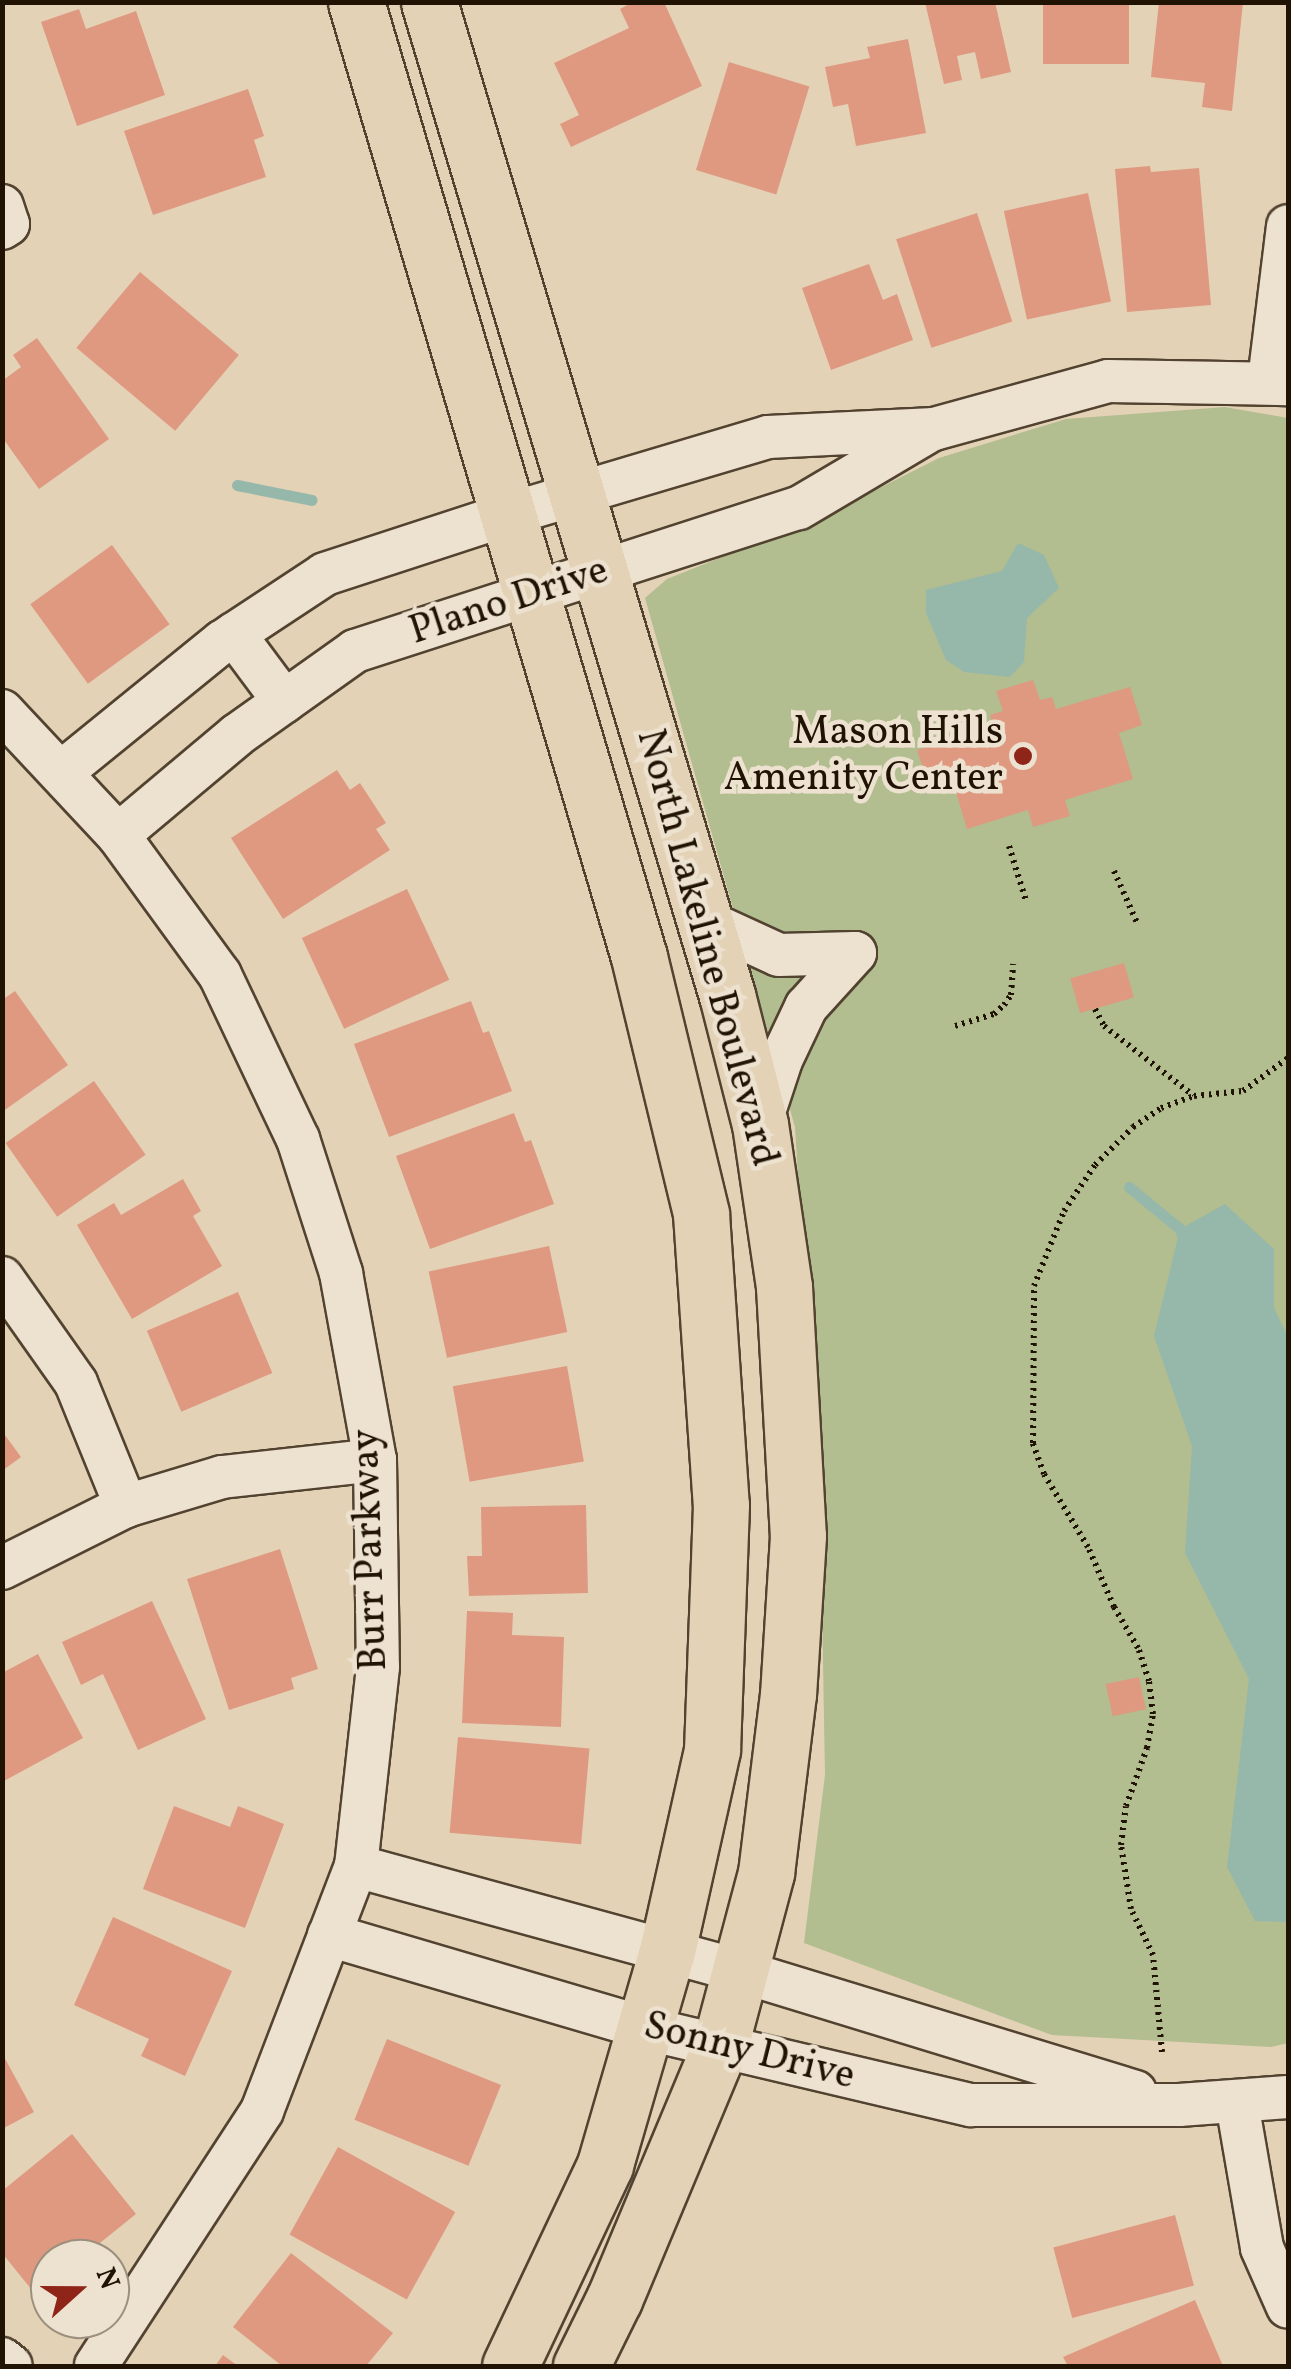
<!DOCTYPE html>
<style>
body{margin:0}
#map{position:relative;width:1291px;height:2369px;overflow:hidden;background:#e3d2b6;font-family:Vollkorn,serif}
div>[style]{position:absolute}
[style*='--x']{left:calc(var(--x)*1px);top:calc(var(--y)*1px);width:calc(var(--w)*1px);rotate:calc(var(--a)*1deg)}
.green>*{inset:0;background:#b2bd90}
.water>*{inset:0;background:#96b8aa}
.stream>*{height:11px;margin:-5.5px;padding:0 5.5px;transform-origin:5.5px;border-radius:5.5px;background:#96b8aa}
.building>*{inset:0;background:#df9981;transform-origin:0 0}
.path>*{height:6px;margin-top:-3px;transform-origin:0;background:repeating-linear-gradient(90deg,#211303 0 2.5px,transparent 0 7.5px)}
.roads{filter:drop-shadow(2px 0 #524330) drop-shadow(-2px 0 #524330) drop-shadow(0 2px #524330) drop-shadow(0 -2px #524330)}
.minor>*{height:42px;margin:-21px;padding:0 21px;transform-origin:21px;border-radius:21px;background:#ede2d0}
.major>*{height:55px;margin:-27.5px;padding:0 27.5px;transform-origin:27.5px;border-radius:27.5px;background:#e3d2b6}
.dots>*{width:28px;height:28px;translate:-50% -50%;box-sizing:border-box;border:5px solid #ede2d0;border-radius:50%}
span{translate:-50% -50%;white-space:nowrap;text-align:center;line-height:1.15;-webkit-text-stroke:9px #ede2d0;paint-order:stroke}
.street-label{font-size:40px;color:#211303}
.poi-label{font-size:40px;color:#211303}
.right{translate:-100% -50%;text-align:right}
.frame{position:absolute;inset:0;border:5px solid #211303;pointer-events:none}
.north{position:absolute;left:30px;top:2239px;width:100px;height:100px;box-sizing:border-box;background:#ede2d0;border:2px solid #9b8f7e;border-radius:50%;rotate:69deg;font-size:28px;font-weight:700;line-height:40px;text-align:center;color:#211303}
.north::after{content:'';display:block;margin:auto;width:35px;height:45px;background:#8f2418;clip-path:polygon(50% 0,100% 100%,50% 72%,0 100%)}
</style>
<div id="map">
<div class="green">
<i style="clip-path:polygon(1225px 407px,1288px 418px,1288px 2043px,1271px 2047px,1052px 2035px,804px 1943px,825px 1775px,821px 1547px,795px 1127px,645px 598px,667px 579px,822px 517px,939px 458px,1066px 419px)"></i>
</div>
<div class="water">
<i style="clip-path:polygon(1018px 543px,1044px 555px,1059px 588px,1027px 618px,1024px 662px,1010px 677px,964px 672px,946px 660px,926px 613px,926px 590px,1002px 571px)"></i>
<i style="clip-path:polygon(1225px 1204px,1274px 1249px,1274px 1308px,1288px 1337px,1288px 1922px,1255px 1921px,1227px 1867px,1249px 1679px,1185px 1553px,1192px 1446px,1154px 1336px,1180px 1229px)"></i>
</div>
<div class="stream">
<i style="--x:237;--y:485;--w:76;--a:11.3"></i>
<i style="--x:1129;--y:1187;--w:66;--a:39.5"></i>
<i style="--x:1180;--y:1229;--w:15;--a:74"></i>
</div>
<div class="building">
<i style="clip-path:polygon(633px 2px,664px 2px,702px 86px,571px 147px,560px 124px,579px 115px,554px 63px,629px 28px,620px 9px)"></i>
<i style="clip-path:polygon(925px 2px,995px 2px,1011px 72px,981px 79px,975px 52px,957px 56px,962px 80px,944px 84px)"></i>
<i style="left:1043px;top:2px;width:86px;height:62px"></i>
<i style="clip-path:polygon(1159px 2px,1243px 2px,1232px 111px,1202px 107px,1205px 83px,1151px 77px)"></i>
<i style="clip-path:polygon(79px 9px,86px 29px,136px 11px,165px 95px,77px 126px,41px 22px)"></i>
<i style="clip-path:polygon(908px 39px,926px 133px,856px 146px,848px 104px,833px 107px,825px 67px,870px 58px,867px 47px)"></i>
<i style="left:729px;top:62px;width:84px;height:113px;rotate:17deg"></i>
<i style="clip-path:polygon(248px 89px,264px 136px,254px 140px,266px 177px,153px 215px,124px 131px)"></i>
<i style="clip-path:polygon(1150px 166px,1151px 172px,1199px 168px,1211px 305px,1127px 312px,1115px 169px)"></i>
<i style="left:1088px;top:193px;width:111px;height:86px;rotate:78deg"></i>
<i style="left:977px;top:213px;width:114px;height:85px;rotate:72deg"></i>
<i style="clip-path:polygon(869px 264px,883px 300px,897px 294px,913px 340px,831px 370px,802px 288px)"></i>
<i style="left:140px;top:272px;width:129px;height:99px;rotate:40deg"></i>
<i style="clip-path:polygon(37px 338px,109px 439px,39px 489px,2px 437px,2px 381px,21px 367px,13px 355px)"></i>
<i style="left:112px;top:545px;width:98px;height:101px;rotate:54deg"></i>
<i style="clip-path:polygon(1033px 680px,1040px 700px,1052px 697px,1056px 709px,1130px 687px,1142px 725px,1119px 733px,1133px 779px,1065px 800px,1070px 816px,1033px 827px,1028px 810px,967px 829px,952px 779px,929px 786px,917px 750px,993px 726px,990px 715px,1003px 711px,996px 691px)"></i>
<i style="clip-path:polygon(337px 770px,350px 790px,360px 783px,386px 823px,376px 829px,390px 850px,283px 919px,231px 838px)"></i>
<i style="left:407px;top:889px;width:100px;height:116px;rotate:65deg"></i>
<i style="left:1124px;top:963px;width:36px;height:56px;rotate:74deg"></i>
<i style="clip-path:polygon(15px 991px,68px 1065px,2px 1112px,2px 1000px)"></i>
<i style="clip-path:polygon(471px 1001px,483px 1033px,489px 1031px,512px 1091px,389px 1137px,354px 1044px)"></i>
<i style="left:94px;top:1081px;width:90px;height:108px;rotate:55deg"></i>
<i style="clip-path:polygon(514px 1113px,525px 1142px,531px 1140px,554px 1204px,430px 1249px,396px 1156px)"></i>
<i style="clip-path:polygon(183px 1179px,201px 1211px,193px 1216px,222px 1266px,132px 1319px,77px 1225px,114px 1203px,121px 1215px)"></i>
<i style="left:549px;top:1246px;width:88px;height:123px;rotate:78deg"></i>
<i style="left:238px;top:1292px;width:88px;height:99px;rotate:67deg"></i>
<i style="left:567px;top:1366px;width:97px;height:116px;rotate:80deg"></i>
<i style="clip-path:polygon(2px 1431px,21px 1457px,2px 1471px)"></i>
<i style="clip-path:polygon(586px 1505px,588px 1593px,469px 1596px,467px 1556px,482px 1556px,481px 1507px)"></i>
<i style="clip-path:polygon(280px 1549px,318px 1669px,291px 1678px,294px 1689px,229px 1710px,187px 1579px)"></i>
<i style="clip-path:polygon(152px 1601px,206px 1719px,138px 1750px,103px 1674px,81px 1685px,62px 1642px)"></i>
<i style="clip-path:polygon(467px 1611px,513px 1613px,512px 1635px,564px 1637px,561px 1727px,462px 1723px)"></i>
<i style="clip-path:polygon(38px 1654px,83px 1738px,4px 1781px,2px 1673px)"></i>
<i style="left:1139px;top:1677px;width:33px;height:34px;rotate:78deg"></i>
<i style="left:458px;top:1737px;width:132px;height:96px;rotate:5deg"></i>
<i style="clip-path:polygon(174px 1806px,230px 1827px,238px 1806px,284px 1824px,245px 1928px,143px 1889px)"></i>
<i style="clip-path:polygon(113px 1917px,232px 1971px,185px 2076px,141px 2056px,149px 2039px,74px 2005px)"></i>
<i style="left:387px;top:2039px;width:123px;height:87px;rotate:22deg"></i>
<i style="clip-path:polygon(2px 2053px,34px 2112px,2px 2129px)"></i>
<i style="clip-path:polygon(72px 2134px,136px 2214px,80px 2259px,50px 2259px,50px 2283px,36px 2295px,2px 2253px,2px 2191px)"></i>
<i style="left:338px;top:2147px;width:134px;height:100px;rotate:29deg"></i>
<i style="left:1175px;top:2215px;width:73px;height:126px;rotate:75deg"></i>
<i style="clip-path:polygon(291px 2253px,393px 2333px,366px 2366px,282px 2366px,233px 2327px)"></i>
<i style="clip-path:polygon(1195px 2300px,1223px 2366px,1068px 2366px,1063px 2357px)"></i>
<i style="clip-path:polygon(223px 2355px,238px 2366px,215px 2366px)"></i>
</div>
<div class="path">
<i style="--x:1009;--y:846;--w:58;--a:72.8"></i>
<i style="--x:1114;--y:871;--w:59;--a:66"></i>
<i style="--x:1095;--y:1009;--w:19;--a:62"></i>
<i style="--x:1104;--y:1026;--w:113;--a:37.8"></i>
<i style="--x:955;--y:1026;--w:41;--a:-17.1"></i>
<i style="--x:994;--y:1014;--w:13;--a:-42"></i>
<i style="--x:1004;--y:1005;--w:12;--a:-55"></i>
<i style="--x:1011;--y:995;--w:31;--a:-86"></i>
<i style="--x:1162;--y:2052;--w:97;--a:-95.3"></i>
<i style="--x:1153;--y:1955;--w:51;--a:-115.6"></i>
<i style="--x:1131;--y:1909;--w:65;--a:-98.9"></i>
<i style="--x:1121;--y:1845;--w:39;--a:-83"></i>
<i style="--x:1126;--y:1806;--w:62;--a:-70.1"></i>
<i style="--x:1147;--y:1748;--w:35;--a:-80"></i>
<i style="--x:1153;--y:1714;--w:33;--a:-97"></i>
<i style="--x:1149;--y:1681;--w:35;--a:-108"></i>
<i style="--x:1138;--y:1648;--w:48;--a:-120.3"></i>
<i style="--x:1114;--y:1607;--w:65;--a:-113.4"></i>
<i style="--x:1088;--y:1547;--w:85;--a:-121.1"></i>
<i style="--x:1044;--y:1474;--w:33;--a:-110"></i>
<i style="--x:1033;--y:1443;--w:157;--a:-89.6"></i>
<i style="--x:1034;--y:1286;--w:81;--a:-68.2"></i>
<i style="--x:1064;--y:1211;--w:55;--a:-56"></i>
<i style="--x:1095;--y:1165;--w:54;--a:-45"></i>
<i style="--x:1133;--y:1127;--w:34;--a:-34"></i>
<i style="--x:1161;--y:1108;--w:35;--a:-20"></i>
<i style="--x:1194;--y:1096;--w:49;--a:-5.8"></i>
<i style="--x:1243;--y:1091;--w:56;--a:-36.3"></i>
</div>
<div class="roads">
<div class="minor">
<i style="--x:2;--y:206;--w:19;--a:72"></i>
<i style="--x:8;--y:224;--w:7;--a:146"></i>
<i style="--x:1269;--y:381;--w:156;--a:-83"></i>
<i style="--x:234;--y:634;--w:84;--a:53.3"></i>
<i style="--x:2;--y:711;--w:170;--a:46.9"></i>
<i style="--x:118;--y:835;--w:173;--a:53.9"></i>
<i style="--x:220;--y:975;--w:182;--a:64.6"></i>
<i style="--x:298;--y:1139;--w:141;--a:72.2"></i>
<i style="--x:341;--y:1273;--w:190;--a:79.7"></i>
<i style="--x:375;--y:1460;--w:207;--a:89.2"></i>
<i style="--x:378;--y:1667;--w:200;--a:96.3"></i>
<i style="--x:356;--y:1866;--w:262;--a:111"></i>
<i style="--x:262;--y:2111;--w:304;--a:123.1"></i>
<i style="--x:63;--y:771;--w:205;--a:-39.1"></i>
<i style="--x:222;--y:642;--w:123;--a:-33.4"></i>
<i style="--x:325;--y:574;--w:190;--a:-18.1"></i>
<i style="--x:506;--y:515;--w:273;--a:-16.6"></i>
<i style="--x:768;--y:437;--w:166;--a:-2.8"></i>
<i style="--x:934;--y:429;--w:180;--a:-15.4"></i>
<i style="--x:1108;--y:381;--w:180;--a:1"></i>
<i style="--x:118;--y:835;--w:155;--a:-40"></i>
<i style="--x:237;--y:735;--w:145;--a:-35.4"></i>
<i style="--x:355;--y:651;--w:466;--a:-17.9"></i>
<i style="--x:799;--y:508;--w:147;--a:-30.6"></i>
<i style="--x:705;--y:921;--w:81;--a:24.7"></i>
<i style="--x:779;--y:955;--w:76;--a:-1.5"></i>
<i style="--x:760;--y:1124;--w:67;--a:-71.8"></i>
<i style="--x:781;--y:1060;--w:59;--a:-64.7"></i>
<i style="--x:806;--y:1007;--w:73;--a:-47.8"></i>
<i style="--x:2;--y:1278;--w:128;--a:54.8"></i>
<i style="--x:76;--y:1383;--w:133;--a:67.9"></i>
<i style="--x:2;--y:1568;--w:139;--a:-26.6"></i>
<i style="--x:126;--y:1506;--w:100;--a:-16.8"></i>
<i style="--x:222;--y:1477;--w:154;--a:-6.3"></i>
<i style="--x:356;--y:1866;--w:401;--a:15.3"></i>
<i style="--x:743;--y:1972;--w:410;--a:17"></i>
<i style="--x:329;--y:1935;--w:328;--a:16.4"></i>
<i style="--x:644;--y:2028;--w:336;--a:13.3"></i>
<i style="--x:971;--y:2105;--w:208;--a:0"></i>
<i style="--x:1179;--y:2105;--w:109;--a:-4.2"></i>
<i style="--x:1237;--y:2103;--w:147;--a:80.2"></i>
<i style="--x:1262;--y:2248;--w:64;--a:66.2"></i>
<i style="--x:2;--y:2359;--w:11;--a:38"></i>
</div>
<div class="major">
<i style="--x:356;--y:2;--w:996;--a:73.49"></i>
<i style="--x:639;--y:957;--w:264;--a:76.4"></i>
<i style="--x:701;--y:1214;--w:292;--a:86.1"></i>
<i style="--x:721;--y:1505;--w:245;--a:92.1"></i>
<i style="--x:712;--y:1750;--w:206;--a:102.6"></i>
<i style="--x:667;--y:1951;--w:223;--a:106.2"></i>
<i style="--x:605;--y:2165;--w:222;--a:115.3"></i>
<i style="--x:429;--y:2;--w:1037;--a:73.3"></i>
<i style="--x:727;--y:995;--w:133;--a:75.7"></i>
<i style="--x:760;--y:1124;--w:165;--a:81.6"></i>
<i style="--x:784;--y:1287;--w:249;--a:86.8"></i>
<i style="--x:798;--y:1536;--w:158;--a:93.6"></i>
<i style="--x:788;--y:1694;--w:180;--a:97"></i>
<i style="--x:766;--y:1873;--w:179;--a:104.9"></i>
<i style="--x:720;--y:2046;--w:274;--a:112.7"></i>
<i style="--x:614;--y:2299;--w:75;--a:116.2"></i>
</div>
</div>
<div class="dots">
<i style="left:1023px;top:756px;background:#8f2418"></i>
</div>
<div class="street-label">
<span style="left:509px;top:602px;rotate:-18deg">Plano Drive</span>
<span style="left:706px;top:948px;rotate:75deg">North Lakeline Boulevard</span>
<span style="left:371px;top:1550px;rotate:-92deg">Burr Parkway</span>
<span style="left:749px;top:2052px;rotate:14deg">Sonny Drive</span>
</div>
<div class="poi-label">
<span class="right" style="left:1003px;top:756px">Mason Hills<br>Amenity Center</span>
</div>
<div class="frame"></div>
<div class="north">N</div>
</div>
